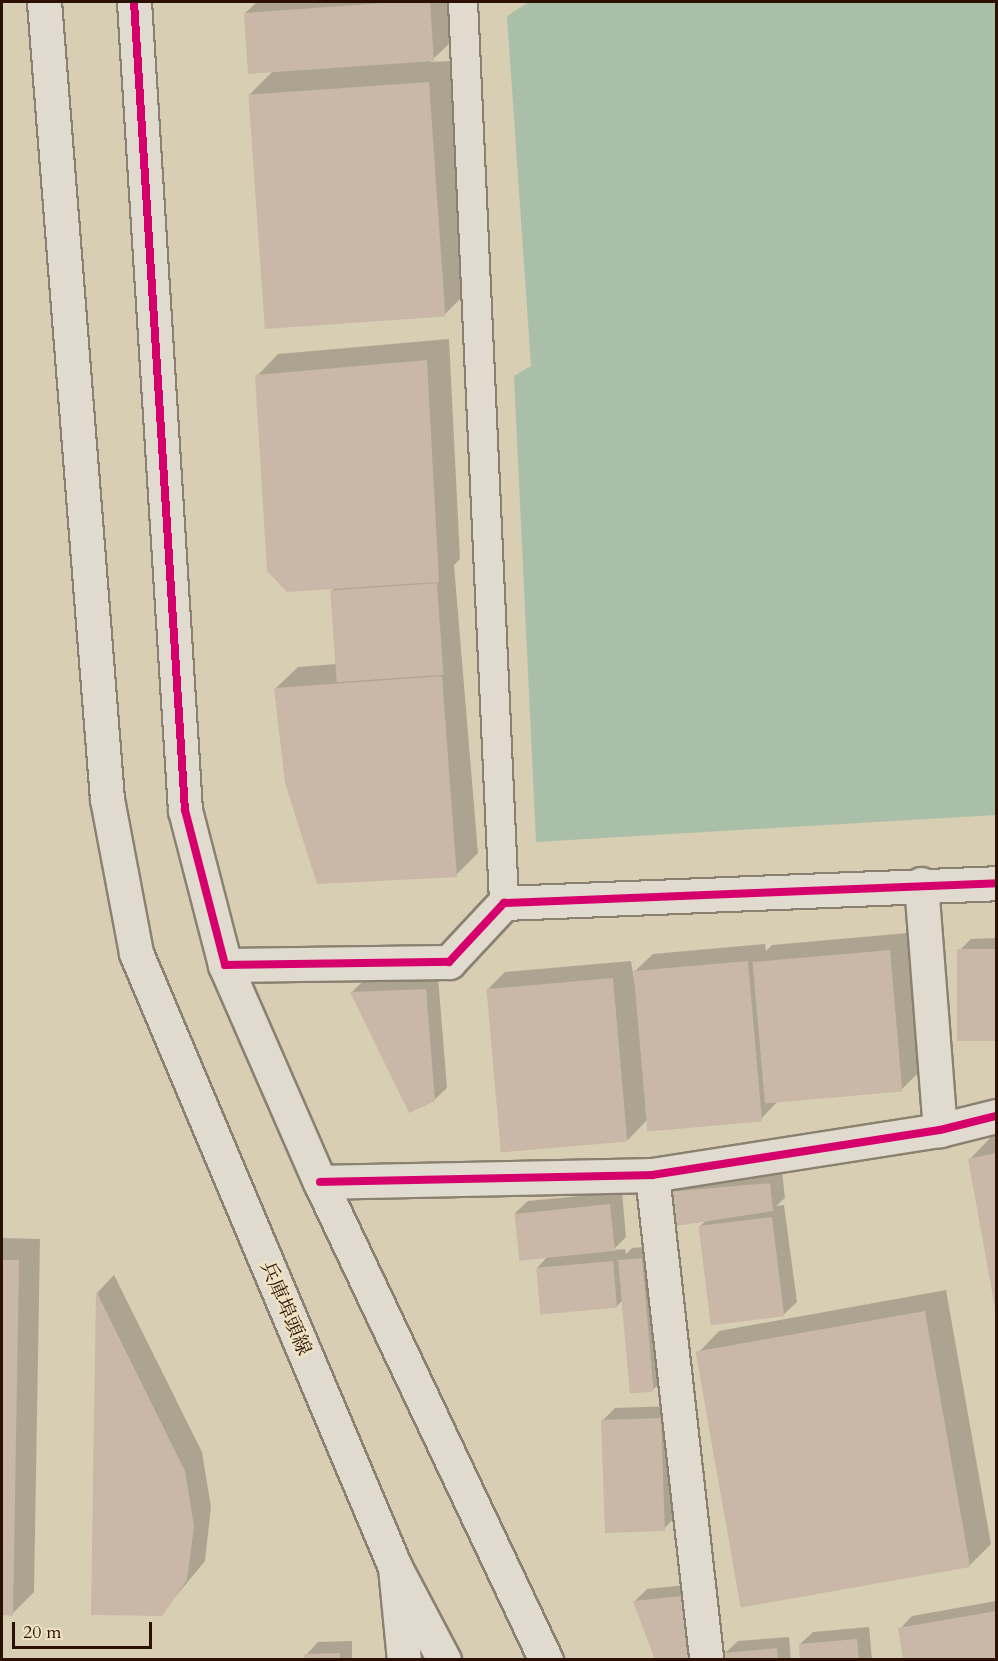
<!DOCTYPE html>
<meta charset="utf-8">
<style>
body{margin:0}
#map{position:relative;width:998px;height:1661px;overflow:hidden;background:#d8ceb4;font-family:Cardo,"Noto Serif JP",serif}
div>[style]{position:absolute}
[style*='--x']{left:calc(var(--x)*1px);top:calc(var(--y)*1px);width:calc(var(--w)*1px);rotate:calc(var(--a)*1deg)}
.water>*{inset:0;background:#aabfa8}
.shadow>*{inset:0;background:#0003}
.building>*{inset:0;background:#c9b7a7;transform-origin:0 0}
.roads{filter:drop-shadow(2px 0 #8a8171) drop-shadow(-2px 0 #8a8171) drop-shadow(0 2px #8a8171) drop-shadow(0 -2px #8a8171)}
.lane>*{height:28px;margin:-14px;padding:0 14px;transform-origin:14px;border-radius:14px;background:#e0dbce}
.street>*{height:33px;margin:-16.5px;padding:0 16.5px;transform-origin:16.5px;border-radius:16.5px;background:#e0dbce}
.secondary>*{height:33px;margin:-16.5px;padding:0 16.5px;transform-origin:16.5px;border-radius:16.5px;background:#e0dbce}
.cycleway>*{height:8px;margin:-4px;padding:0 4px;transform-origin:4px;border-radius:4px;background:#d6006c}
span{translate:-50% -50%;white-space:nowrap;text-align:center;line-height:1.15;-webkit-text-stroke:5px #efe3c4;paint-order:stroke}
.street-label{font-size:20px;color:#2b1003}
.frame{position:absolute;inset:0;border:3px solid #2b1003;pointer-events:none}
.scale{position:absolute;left:12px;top:1622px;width:140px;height:27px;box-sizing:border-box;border:3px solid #2b1003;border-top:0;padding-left:8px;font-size:18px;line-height:21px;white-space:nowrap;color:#2b1003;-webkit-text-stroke:4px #efe3c4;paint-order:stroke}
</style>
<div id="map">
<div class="water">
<i style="clip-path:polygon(529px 2px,996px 2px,996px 815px,536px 842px,514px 376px,531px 366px,507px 16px)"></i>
</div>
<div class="shadow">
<i style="clip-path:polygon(257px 2px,448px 2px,451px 42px,430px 62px,450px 61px,465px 294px,443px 316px,250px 94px,273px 71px,245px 13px)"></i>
<i style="clip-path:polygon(449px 339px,460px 559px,454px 565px,478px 853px,456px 875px,276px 688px,298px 667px,336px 664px,331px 591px,335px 588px,257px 376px,278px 354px)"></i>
<i style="clip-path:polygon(908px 933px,919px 1072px,902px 1089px,778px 1101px,761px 1119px,647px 1120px,628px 1140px,487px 990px,505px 972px,631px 961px,637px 997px,635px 971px,653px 954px,765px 944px,766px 951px,772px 945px)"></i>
<i style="clip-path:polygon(996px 938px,996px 1040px,962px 1041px,958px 952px,971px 939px)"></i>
<i style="clip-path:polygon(438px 977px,447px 1088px,434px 1100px,352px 992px,364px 980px)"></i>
<i style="clip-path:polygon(991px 1137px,996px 1137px,996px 1306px,970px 1159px)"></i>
<i style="clip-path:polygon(782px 1171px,785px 1198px,776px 1206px,784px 1205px,797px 1302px,784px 1314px,700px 1226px,707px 1220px,669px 1193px,681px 1180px)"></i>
<i style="clip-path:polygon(622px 1192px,626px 1237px,613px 1250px,625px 1249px,626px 1254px,632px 1248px,654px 1246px,664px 1378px,652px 1391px,623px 1300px,616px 1307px,537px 1268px,549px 1255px,515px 1213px,528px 1201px)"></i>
<i style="clip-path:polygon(2px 1238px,40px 1239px,34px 1592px,12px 1614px,2px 1614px)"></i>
<i style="clip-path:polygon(114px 1275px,202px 1452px,211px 1507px,205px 1561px,161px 1614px,93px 1613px,98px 1292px)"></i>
<i style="clip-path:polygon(946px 1290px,991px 1544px,969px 1566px,698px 1353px,719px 1331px)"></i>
<i style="clip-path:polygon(672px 1406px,675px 1517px,663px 1530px,603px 1420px,615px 1408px)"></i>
<i style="clip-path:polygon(694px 1584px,704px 1660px,635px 1601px,647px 1589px)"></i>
<i style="clip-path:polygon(996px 1601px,996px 1660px,905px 1660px,900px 1629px,912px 1616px)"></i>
<i style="clip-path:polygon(869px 1627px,872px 1660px,802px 1660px,800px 1644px,813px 1632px)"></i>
<i style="clip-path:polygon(789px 1637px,791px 1660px,726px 1660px,725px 1653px,738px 1641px)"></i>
<i style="clip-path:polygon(352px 1641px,352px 1660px,306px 1660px,306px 1655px,318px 1642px)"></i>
</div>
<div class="building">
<i style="clip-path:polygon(398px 2px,430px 2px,434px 61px,248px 74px,244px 13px)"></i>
<i style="left:429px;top:82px;width:235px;height:181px;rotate:86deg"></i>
<i style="clip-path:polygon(427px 360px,439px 582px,287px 592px,267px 571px,255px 375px)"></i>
<i style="left:437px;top:583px;width:92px;height:107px;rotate:86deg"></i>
<i style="clip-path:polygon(442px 676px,457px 877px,317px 884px,285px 783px,274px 688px)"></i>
<i style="left:996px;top:949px;width:92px;height:39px;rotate:90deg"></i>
<i style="left:890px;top:950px;width:142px;height:138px;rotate:85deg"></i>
<i style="left:748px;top:961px;width:161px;height:115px;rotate:85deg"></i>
<i style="left:613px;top:978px;width:164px;height:127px;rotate:85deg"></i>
<i style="clip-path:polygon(426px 989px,435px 1101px,409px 1113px,350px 992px)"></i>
<i style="clip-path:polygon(996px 1153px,996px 1308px,995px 1308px,968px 1159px)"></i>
<i style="clip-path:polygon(770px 1183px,773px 1211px,670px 1227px,667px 1192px)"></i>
<i style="left:610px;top:1204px;width:47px;height:96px;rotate:84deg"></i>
<i style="left:772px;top:1217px;width:100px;height:74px;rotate:83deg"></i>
<i style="left:642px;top:1258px;width:134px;height:24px;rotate:85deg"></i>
<i style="clip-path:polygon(2px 1260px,19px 1260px,13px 1616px,2px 1615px)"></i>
<i style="left:613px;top:1261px;width:47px;height:77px;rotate:85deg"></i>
<i style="clip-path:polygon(96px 1291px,185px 1471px,194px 1526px,187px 1580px,162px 1616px,91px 1615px)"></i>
<i style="left:925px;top:1311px;width:260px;height:233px;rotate:80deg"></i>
<i style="left:661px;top:1418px;width:113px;height:60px;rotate:88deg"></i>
<i style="clip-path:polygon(682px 1596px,690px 1660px,655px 1660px,633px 1601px)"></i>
<i style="clip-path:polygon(996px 1611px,996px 1660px,903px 1660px,898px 1628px)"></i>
<i style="clip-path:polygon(857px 1639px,859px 1660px,800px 1660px,799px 1644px)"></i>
<i style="clip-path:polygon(777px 1648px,778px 1660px,724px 1660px,724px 1653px)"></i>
<i style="clip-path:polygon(340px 1653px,340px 1660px,305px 1660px,304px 1654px)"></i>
</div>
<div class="roads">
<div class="lane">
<i style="--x:463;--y:2;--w:902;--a:87.39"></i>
</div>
<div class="street">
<i style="--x:921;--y:884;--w:247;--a:85.6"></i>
<i style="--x:225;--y:965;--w:224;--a:-0.8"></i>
<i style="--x:449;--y:962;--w:81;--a:-47"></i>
<i style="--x:504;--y:903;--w:492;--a:-2.3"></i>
<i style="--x:652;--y:1175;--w:488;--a:83.6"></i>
<i style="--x:320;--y:1182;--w:332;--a:-1.2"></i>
<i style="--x:652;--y:1175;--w:291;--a:-8.9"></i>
<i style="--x:940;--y:1130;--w:58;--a:-14"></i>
<i style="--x:395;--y:1567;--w:93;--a:84.5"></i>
</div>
<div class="secondary">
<i style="--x:44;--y:2;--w:799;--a:85.48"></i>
<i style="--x:107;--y:799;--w:157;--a:79.3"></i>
<i style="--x:136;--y:953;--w:666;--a:67.13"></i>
<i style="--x:395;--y:1567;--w:105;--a:62.2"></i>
<i style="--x:134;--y:2;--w:810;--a:86.39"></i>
<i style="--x:185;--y:810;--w:160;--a:75.5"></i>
<i style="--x:225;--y:965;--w:237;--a:66.4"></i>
<i style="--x:320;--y:1182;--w:529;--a:64.7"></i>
</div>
</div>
<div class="cycleway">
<i style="--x:134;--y:2;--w:810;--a:86.39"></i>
<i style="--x:185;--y:810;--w:160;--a:75.5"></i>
<i style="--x:225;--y:965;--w:224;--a:-0.8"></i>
<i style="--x:449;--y:962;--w:81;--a:-47"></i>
<i style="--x:504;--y:903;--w:492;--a:-2.3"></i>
<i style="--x:320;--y:1182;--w:332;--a:-1.2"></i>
<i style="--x:652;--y:1175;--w:291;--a:-8.9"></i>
<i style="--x:940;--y:1130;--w:58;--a:-14"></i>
</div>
<div class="street-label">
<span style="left:286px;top:1308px;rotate:67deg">兵庫埠頭線</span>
</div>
<div class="frame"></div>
<div class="scale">20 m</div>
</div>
